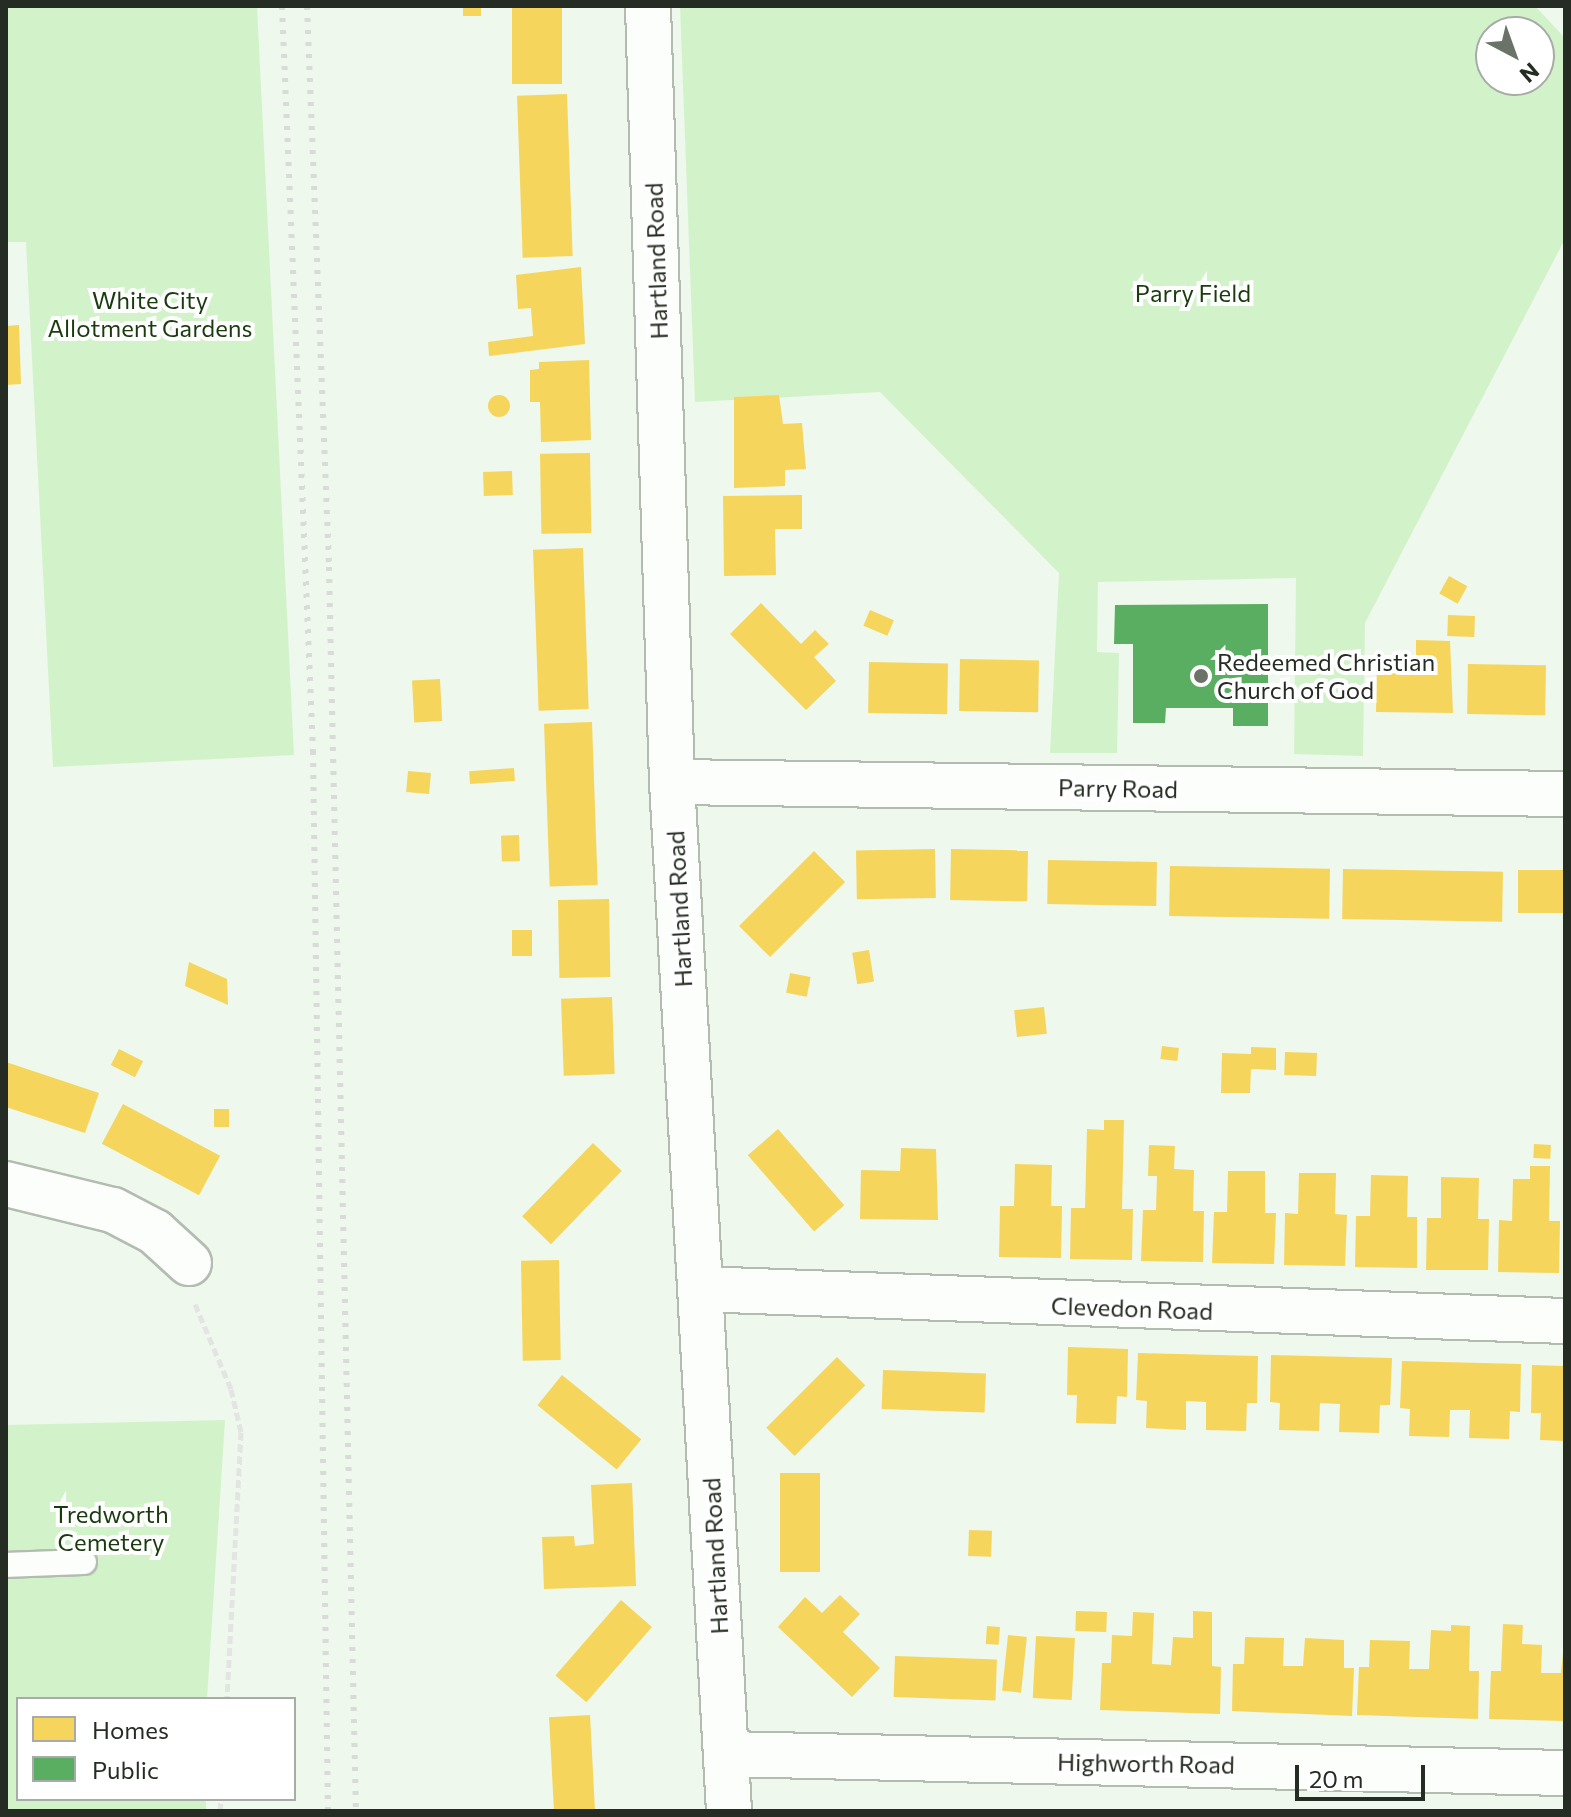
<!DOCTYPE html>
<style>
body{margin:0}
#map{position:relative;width:1571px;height:1817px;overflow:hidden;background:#eef8ec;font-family:Commissioner,sans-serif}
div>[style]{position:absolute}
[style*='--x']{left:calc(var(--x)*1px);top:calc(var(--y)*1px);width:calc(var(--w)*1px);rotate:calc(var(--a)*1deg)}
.green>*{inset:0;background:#d2f3ca}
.homes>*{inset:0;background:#f6d55c;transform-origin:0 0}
.round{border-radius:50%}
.public>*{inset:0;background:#5aae61}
.path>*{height:5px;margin-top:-2.5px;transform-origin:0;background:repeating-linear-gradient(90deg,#e2e5e2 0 8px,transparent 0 12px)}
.roads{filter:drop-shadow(2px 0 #b4bcb2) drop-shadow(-2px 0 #b4bcb2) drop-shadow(0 2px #b4bcb2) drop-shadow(0 -2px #b4bcb2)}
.service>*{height:24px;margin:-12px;padding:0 12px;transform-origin:12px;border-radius:12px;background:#fcfefc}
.minor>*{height:44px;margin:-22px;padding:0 22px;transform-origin:22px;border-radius:22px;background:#fcfefc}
.rail>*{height:6px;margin-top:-3px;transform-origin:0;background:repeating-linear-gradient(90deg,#d8dbd7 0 4px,transparent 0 12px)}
.dots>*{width:22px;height:22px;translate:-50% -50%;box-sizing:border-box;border:4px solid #fff;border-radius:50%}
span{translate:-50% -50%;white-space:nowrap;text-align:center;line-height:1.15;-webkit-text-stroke:8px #fff;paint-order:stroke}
.street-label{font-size:24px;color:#252c23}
.park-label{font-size:24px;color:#193b0e}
.poi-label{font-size:24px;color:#252c23}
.left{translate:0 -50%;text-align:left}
.frame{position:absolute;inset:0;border:8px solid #252c23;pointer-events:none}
.legend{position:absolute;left:16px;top:1697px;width:280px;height:104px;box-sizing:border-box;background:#fff;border:2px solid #a8aba7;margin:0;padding:10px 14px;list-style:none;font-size:24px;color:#252c23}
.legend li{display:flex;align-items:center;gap:16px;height:40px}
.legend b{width:40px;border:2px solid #a8aba7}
.north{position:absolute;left:1475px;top:16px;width:80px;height:80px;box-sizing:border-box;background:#fff;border:2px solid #a8aba7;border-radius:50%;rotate:139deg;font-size:22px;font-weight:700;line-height:32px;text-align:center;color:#252c23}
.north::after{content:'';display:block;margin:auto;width:28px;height:36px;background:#6b7369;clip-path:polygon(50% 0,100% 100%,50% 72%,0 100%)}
.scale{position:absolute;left:1295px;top:1765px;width:130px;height:36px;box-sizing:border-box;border:4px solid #252c23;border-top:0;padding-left:10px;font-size:24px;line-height:28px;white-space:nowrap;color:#252c23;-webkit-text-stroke:6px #fff;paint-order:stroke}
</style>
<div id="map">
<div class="green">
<i style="clip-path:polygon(6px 6px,257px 6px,294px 755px,53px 767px,26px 242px,6px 242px)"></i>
<i style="clip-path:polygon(evenodd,680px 6px,1535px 6px,1565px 38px,1565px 239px,1365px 623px,1363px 756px,1294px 754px,1296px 578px,1098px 582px,1097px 652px,1119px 653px,1117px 753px,1050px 753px,1059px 573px,880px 392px,695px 402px,680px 6px,1491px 32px,1539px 32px,1539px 80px,1491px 80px,1491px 32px)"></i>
<i style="clip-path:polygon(225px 1420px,207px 1699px,18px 1699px,18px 1799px,206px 1799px,206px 1811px,6px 1811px,6px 1425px)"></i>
</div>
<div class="homes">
<i style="left:463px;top:6px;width:18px;height:10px"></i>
<i style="left:512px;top:6px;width:50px;height:78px"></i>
<i style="left:567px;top:94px;width:162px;height:50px;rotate:88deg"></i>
<i style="clip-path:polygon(581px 267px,585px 344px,489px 356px,488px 342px,533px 336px,531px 308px,518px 309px,516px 275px)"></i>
<i style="clip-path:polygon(19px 325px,21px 384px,6px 385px,6px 326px)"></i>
<i style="clip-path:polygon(589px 360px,591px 440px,541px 442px,540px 402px,530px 402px,530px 370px,539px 369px,539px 362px)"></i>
<i class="round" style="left:488px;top:395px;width:22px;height:22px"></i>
<i style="clip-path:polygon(779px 395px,783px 424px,802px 423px,806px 469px,785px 470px,785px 486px,734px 488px,734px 397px)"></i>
<i style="left:590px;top:453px;width:80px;height:50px;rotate:89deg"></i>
<i style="left:512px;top:471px;width:24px;height:29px;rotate:88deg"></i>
<i style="clip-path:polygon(802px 495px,802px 529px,775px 529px,776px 575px,724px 576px,723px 496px)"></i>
<i style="left:583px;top:548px;width:161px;height:50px;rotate:88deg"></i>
<i style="left:1449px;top:576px;width:21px;height:20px;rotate:29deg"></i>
<i style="clip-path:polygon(761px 603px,801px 644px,815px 630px,829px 644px,814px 657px,836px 681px,806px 710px,730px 634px)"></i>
<i style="left:870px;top:610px;width:26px;height:17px;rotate:23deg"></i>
<i style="left:1448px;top:615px;width:27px;height:21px;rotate:2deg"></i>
<i style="clip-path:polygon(1416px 640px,1450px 641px,1453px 713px,1376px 712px,1377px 662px,1416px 663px)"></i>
<i style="left:960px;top:659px;width:79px;height:52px;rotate:1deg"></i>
<i style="left:869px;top:662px;width:79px;height:51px;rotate:1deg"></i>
<i style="left:1468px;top:664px;width:78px;height:50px;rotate:1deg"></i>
<i style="left:440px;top:679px;width:42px;height:28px;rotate:87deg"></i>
<i style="left:592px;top:722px;width:163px;height:48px;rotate:88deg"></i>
<i style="left:514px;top:768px;width:13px;height:45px;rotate:86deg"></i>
<i style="left:408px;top:771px;width:23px;height:21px;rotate:5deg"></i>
<i style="left:519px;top:835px;width:26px;height:18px;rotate:88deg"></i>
<i style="left:935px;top:849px;width:49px;height:79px;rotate:89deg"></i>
<i style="left:951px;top:849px;width:77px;height:51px;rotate:1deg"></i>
<i style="left:814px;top:851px;width:44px;height:106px;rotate:45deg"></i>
<i style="left:1048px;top:860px;width:109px;height:44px;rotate:1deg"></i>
<i style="left:1170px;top:866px;width:160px;height:50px;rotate:1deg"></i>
<i style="left:1343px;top:869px;width:160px;height:50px;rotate:1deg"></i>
<i style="left:1518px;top:870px;width:47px;height:43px"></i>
<i style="left:609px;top:899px;width:78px;height:51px;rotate:89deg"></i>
<i style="left:512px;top:930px;width:20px;height:26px"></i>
<i style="left:869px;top:950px;width:32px;height:17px;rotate:81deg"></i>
<i style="clip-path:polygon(189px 962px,227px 979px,228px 1005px,185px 986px)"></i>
<i style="left:790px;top:973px;width:21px;height:20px;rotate:11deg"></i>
<i style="left:612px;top:997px;width:77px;height:51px;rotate:88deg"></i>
<i style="left:1044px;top:1007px;width:27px;height:30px;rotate:84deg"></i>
<i style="left:1162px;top:1046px;width:17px;height:13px;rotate:7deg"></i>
<i style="clip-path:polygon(1251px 1047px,1276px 1048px,1276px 1070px,1251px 1069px,1250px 1093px,1221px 1093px,1222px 1053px,1251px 1054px)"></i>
<i style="left:119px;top:1049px;width:27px;height:18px;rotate:27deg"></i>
<i style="left:1285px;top:1052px;width:32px;height:23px;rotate:2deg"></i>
<i style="clip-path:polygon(6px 1062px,99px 1093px,85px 1133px,6px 1107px)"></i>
<i style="left:123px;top:1104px;width:110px;height:45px;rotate:28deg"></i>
<i style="left:214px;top:1109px;width:15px;height:18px"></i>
<i style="clip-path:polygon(1104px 1120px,1124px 1120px,1122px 1209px,1133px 1209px,1132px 1260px,1070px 1259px,1071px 1208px,1085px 1208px,1087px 1129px,1104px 1130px)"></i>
<i style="left:778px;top:1129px;width:101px;height:40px;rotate:49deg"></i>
<i style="left:593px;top:1143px;width:40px;height:102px;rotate:44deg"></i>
<i style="left:1534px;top:1144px;width:17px;height:14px;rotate:3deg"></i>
<i style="clip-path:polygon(1149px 1145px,1175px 1146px,1174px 1169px,1194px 1170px,1193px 1211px,1204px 1211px,1203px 1262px,1141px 1261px,1143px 1210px,1156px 1210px,1157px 1176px,1148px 1176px)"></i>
<i style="clip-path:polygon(901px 1148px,936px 1149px,938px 1220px,860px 1219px,861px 1170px,900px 1171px)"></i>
<i style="clip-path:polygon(1015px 1164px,1052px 1165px,1051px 1206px,1062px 1206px,1061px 1258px,999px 1257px,1000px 1206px,1014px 1206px)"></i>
<i style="clip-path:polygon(1530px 1166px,1550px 1166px,1549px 1221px,1560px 1221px,1559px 1273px,1498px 1272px,1499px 1220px,1512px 1221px,1513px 1179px,1530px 1179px)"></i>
<i style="clip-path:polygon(1228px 1171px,1265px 1171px,1265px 1213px,1276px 1213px,1274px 1264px,1212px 1263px,1214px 1212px,1227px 1212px)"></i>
<i style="clip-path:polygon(1299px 1173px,1336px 1173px,1335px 1214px,1347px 1215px,1345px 1266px,1284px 1265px,1285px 1213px,1298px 1214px)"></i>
<i style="clip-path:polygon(1371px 1175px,1408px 1176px,1407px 1217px,1417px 1217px,1417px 1268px,1355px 1267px,1356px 1216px,1370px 1216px)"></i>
<i style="clip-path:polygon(1441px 1177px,1479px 1178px,1478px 1219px,1489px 1219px,1488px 1270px,1426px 1270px,1427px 1218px,1441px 1218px)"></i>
<i style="left:559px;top:1260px;width:100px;height:38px;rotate:89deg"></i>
<i style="clip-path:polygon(1068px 1347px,1128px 1349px,1127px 1397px,1117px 1396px,1116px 1424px,1076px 1423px,1077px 1395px,1067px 1395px)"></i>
<i style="clip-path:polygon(1138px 1353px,1258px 1356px,1257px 1403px,1247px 1403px,1246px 1431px,1206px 1430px,1206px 1402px,1186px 1401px,1186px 1430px,1146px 1428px,1147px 1401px,1136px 1400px)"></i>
<i style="clip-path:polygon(1271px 1355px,1392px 1358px,1390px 1405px,1380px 1405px,1379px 1433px,1339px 1432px,1340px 1404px,1320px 1403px,1319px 1431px,1279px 1430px,1280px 1403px,1270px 1402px)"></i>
<i style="left:837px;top:1357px;width:40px;height:100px;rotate:45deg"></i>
<i style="clip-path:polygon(1402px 1361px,1521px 1364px,1520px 1412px,1510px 1411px,1509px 1439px,1469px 1438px,1470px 1410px,1450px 1410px,1449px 1437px,1409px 1436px,1410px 1409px,1400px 1408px)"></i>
<i style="clip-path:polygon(1532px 1365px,1565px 1366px,1565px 1441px,1540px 1440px,1541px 1413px,1531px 1413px)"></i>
<i style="left:883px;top:1370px;width:103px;height:39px;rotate:2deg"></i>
<i style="left:562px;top:1375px;width:102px;height:39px;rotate:39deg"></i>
<i style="left:780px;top:1473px;width:40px;height:99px"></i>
<i style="clip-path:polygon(632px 1483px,636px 1586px,544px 1589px,542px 1537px,574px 1536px,575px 1546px,594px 1544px,591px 1485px)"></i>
<i style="left:969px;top:1530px;width:23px;height:26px;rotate:2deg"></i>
<i style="clip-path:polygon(840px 1595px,860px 1614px,843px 1632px,880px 1668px,852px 1697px,778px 1627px,805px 1597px,822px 1613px)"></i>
<i style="left:621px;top:1600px;width:41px;height:100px;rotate:41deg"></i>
<i style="left:1076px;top:1611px;width:31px;height:20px;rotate:2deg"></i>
<i style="clip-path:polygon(1193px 1611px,1212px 1612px,1212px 1666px,1221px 1667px,1220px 1714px,1100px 1710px,1102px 1663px,1111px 1663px,1112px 1635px,1132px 1636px,1133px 1612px,1154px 1613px,1152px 1664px,1171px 1665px,1173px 1637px,1193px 1638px)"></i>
<i style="clip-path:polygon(1503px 1624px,1523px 1625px,1522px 1644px,1542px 1645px,1541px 1673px,1561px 1673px,1565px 1635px,1565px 1721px,1489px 1719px,1491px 1671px,1501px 1671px)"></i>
<i style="clip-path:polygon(1451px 1625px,1470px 1626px,1469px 1671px,1479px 1671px,1478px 1719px,1357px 1715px,1359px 1667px,1369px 1667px,1370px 1640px,1410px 1641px,1409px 1669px,1429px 1669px,1431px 1630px,1451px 1631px)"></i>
<i style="left:987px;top:1626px;width:13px;height:18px;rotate:4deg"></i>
<i style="left:1008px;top:1635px;width:19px;height:56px;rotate:6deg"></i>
<i style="left:1036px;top:1636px;width:39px;height:62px;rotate:3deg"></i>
<i style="clip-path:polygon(1245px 1637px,1284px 1638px,1283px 1666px,1303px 1666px,1305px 1638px,1344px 1640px,1344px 1668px,1354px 1668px,1352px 1716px,1232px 1711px,1233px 1664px,1244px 1664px)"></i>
<i style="left:895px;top:1656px;width:102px;height:41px;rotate:2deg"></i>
<i style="left:590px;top:1715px;width:96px;height:41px;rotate:87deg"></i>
</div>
<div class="public">
<i style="clip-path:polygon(1268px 604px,1268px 726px,1233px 726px,1233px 708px,1166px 708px,1165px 723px,1133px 723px,1133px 644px,1114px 644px,1115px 605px)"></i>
</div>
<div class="path">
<i style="--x:195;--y:1304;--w:92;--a:67"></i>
<i style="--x:231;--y:1389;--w:44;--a:76.9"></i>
<i style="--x:241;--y:1432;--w:267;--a:93"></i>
<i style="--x:220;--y:1811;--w:12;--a:-85"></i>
</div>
<div class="roads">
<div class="service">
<i style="--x:6;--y:1565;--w:78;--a:-2.2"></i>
</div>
<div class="minor">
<i style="--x:648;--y:6;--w:776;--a:88.23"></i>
<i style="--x:672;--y:782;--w:1031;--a:86.83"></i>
<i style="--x:672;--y:782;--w:893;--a:0.77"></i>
<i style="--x:6;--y:1184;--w:110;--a:13.7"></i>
<i style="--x:113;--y:1210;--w:47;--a:27.6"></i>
<i style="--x:155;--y:1232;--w:46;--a:42.4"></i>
<i style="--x:700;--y:1289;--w:866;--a:2.12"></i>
<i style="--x:726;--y:1754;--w:839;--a:1.3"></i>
</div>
</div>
<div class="rail">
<i style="--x:282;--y:6;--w:746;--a:87.62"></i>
<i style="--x:313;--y:751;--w:1060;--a:89.19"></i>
<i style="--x:307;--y:6;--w:561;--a:87.75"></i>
<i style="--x:329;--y:567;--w:1244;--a:88.76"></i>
</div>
<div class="dots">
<i style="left:1201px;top:676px;background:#6b7369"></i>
</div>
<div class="street-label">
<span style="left:656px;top:261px;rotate:-92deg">Hartland Road</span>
<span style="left:1118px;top:788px;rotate:1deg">Parry Road</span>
<span style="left:679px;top:909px;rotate:-93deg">Hartland Road</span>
<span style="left:1132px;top:1308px;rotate:2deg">Clevedon Road</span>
<span style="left:715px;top:1556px;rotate:-93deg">Hartland Road</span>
<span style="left:1146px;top:1763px;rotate:1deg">Highworth Road</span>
</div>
<div class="park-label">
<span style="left:1193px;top:293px">Parry Field</span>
<span style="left:150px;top:314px">White City<br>Allotment Gardens</span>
<span style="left:111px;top:1528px">Tredworth<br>Cemetery</span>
</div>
<div class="poi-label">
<span class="left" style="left:1217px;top:676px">Redeemed Christian<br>Church of God</span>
</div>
<div class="frame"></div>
<ul class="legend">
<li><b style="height:22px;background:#f6d55c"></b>Homes</li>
<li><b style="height:22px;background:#5aae61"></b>Public</li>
</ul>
<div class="north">N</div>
<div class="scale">20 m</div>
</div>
